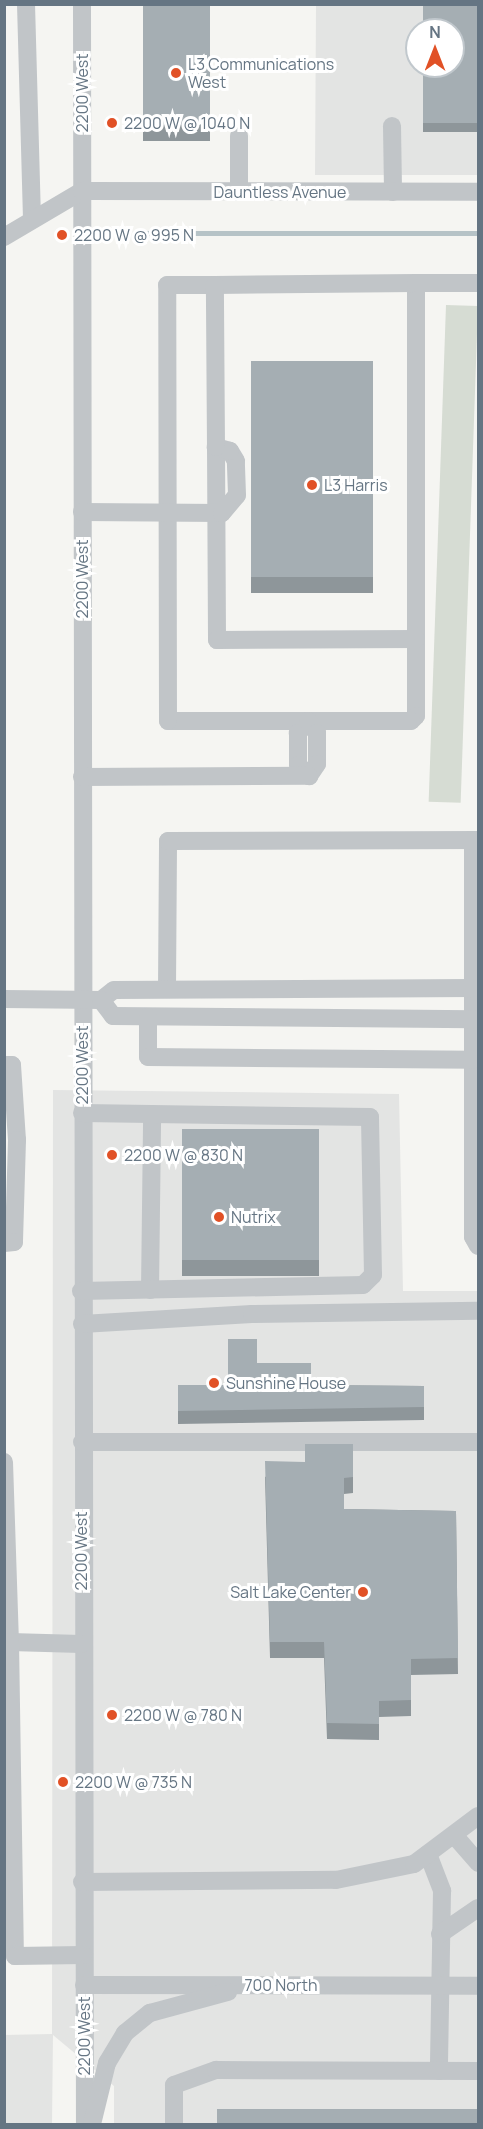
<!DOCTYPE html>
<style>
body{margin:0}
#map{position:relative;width:483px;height:2129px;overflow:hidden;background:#f5f5f2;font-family:Manrope,sans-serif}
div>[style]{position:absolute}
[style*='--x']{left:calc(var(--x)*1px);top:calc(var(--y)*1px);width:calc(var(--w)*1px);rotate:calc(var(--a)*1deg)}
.built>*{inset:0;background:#e3e4e3}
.green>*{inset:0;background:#d6dcd3;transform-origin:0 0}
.stream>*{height:5px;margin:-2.5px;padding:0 2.5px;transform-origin:2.5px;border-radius:2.5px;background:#b6c3c7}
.minor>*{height:18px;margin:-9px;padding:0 9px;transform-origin:9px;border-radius:9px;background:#c1c5c8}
.wall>*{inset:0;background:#8e969a;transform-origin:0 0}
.building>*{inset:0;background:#a5aeb3;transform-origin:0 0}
.dots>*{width:16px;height:16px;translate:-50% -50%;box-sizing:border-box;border:3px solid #fff;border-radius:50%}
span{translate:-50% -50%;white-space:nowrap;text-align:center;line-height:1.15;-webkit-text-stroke:6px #fff;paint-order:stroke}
.poi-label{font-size:16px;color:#657583}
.left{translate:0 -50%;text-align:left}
.right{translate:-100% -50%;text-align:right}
.street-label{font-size:16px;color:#657583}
.frame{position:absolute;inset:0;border:6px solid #657583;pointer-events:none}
.north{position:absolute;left:405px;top:18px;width:60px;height:60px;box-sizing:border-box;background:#fff;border:2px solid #c1c8cd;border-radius:50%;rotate:0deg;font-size:16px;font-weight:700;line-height:24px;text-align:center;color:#657583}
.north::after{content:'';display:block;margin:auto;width:21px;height:27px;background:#e15126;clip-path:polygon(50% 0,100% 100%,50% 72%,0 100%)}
</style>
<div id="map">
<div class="built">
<i style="clip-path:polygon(evenodd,316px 5px,478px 5px,478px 175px,315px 175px,316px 5px,417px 30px,453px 30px,453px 66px,417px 66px,417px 30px)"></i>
<i style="clip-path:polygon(53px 1090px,399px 1094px,403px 1291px,478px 1291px,478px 2124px,114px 2124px,114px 2086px,53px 2035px,52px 2124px,5px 2124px,4px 2035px,52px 2034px)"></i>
</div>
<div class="green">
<i style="left:446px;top:305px;width:32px;height:497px;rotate:2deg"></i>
</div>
<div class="stream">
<i style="--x:135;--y:233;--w:343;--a:0"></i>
</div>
<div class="minor">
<i style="--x:26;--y:4;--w:216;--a:88.4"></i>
<i style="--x:82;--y:4;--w:2120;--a:89.92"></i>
<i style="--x:392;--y:126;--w:66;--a:89.1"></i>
<i style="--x:239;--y:136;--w:56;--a:90"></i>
<i style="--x:4;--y:237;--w:91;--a:-30.5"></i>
<i style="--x:82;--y:191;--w:396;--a:0.1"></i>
<i style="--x:416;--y:283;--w:433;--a:90"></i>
<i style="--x:416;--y:716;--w:7;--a:135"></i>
<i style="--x:411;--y:721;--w:243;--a:180"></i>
<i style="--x:168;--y:721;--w:436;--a:-90.1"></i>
<i style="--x:167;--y:285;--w:48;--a:0"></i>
<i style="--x:215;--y:285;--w:201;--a:-0.6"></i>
<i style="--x:416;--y:283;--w:62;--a:0"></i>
<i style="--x:216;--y:447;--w:193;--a:89.7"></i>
<i style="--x:217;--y:640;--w:199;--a:-0.3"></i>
<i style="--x:82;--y:512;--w:140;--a:0.4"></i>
<i style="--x:222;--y:513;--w:23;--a:-50"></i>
<i style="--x:237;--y:495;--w:34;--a:-92"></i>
<i style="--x:236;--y:461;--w:12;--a:-121"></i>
<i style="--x:230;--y:451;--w:15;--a:-164"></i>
<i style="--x:216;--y:447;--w:162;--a:-90.4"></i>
<i style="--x:308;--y:721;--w:16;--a:130"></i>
<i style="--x:298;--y:733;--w:32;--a:90"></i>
<i style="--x:298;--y:765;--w:16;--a:45"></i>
<i style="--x:308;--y:721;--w:15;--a:53"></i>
<i style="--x:317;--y:733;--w:31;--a:90"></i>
<i style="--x:317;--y:764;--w:14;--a:124"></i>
<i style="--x:82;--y:777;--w:227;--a:-0.3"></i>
<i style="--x:473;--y:841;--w:396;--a:90"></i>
<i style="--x:473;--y:1237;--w:10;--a:61"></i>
<i style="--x:167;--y:989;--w:148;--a:-89.6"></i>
<i style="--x:168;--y:841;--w:310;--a:-0.2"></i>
<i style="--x:4;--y:999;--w:97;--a:0.6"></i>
<i style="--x:101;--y:1000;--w:16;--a:-38"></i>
<i style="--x:114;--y:990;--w:359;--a:-0.3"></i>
<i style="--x:101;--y:1000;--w:20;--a:53"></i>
<i style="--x:113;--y:1016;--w:360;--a:0.5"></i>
<i style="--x:148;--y:1017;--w:40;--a:90"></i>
<i style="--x:148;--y:1057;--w:325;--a:0.5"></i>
<i style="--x:4;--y:1065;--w:8;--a:0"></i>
<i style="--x:12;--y:1065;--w:75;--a:86.2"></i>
<i style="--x:17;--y:1140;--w:102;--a:91.7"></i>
<i style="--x:14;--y:1242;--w:10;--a:174"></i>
<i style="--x:150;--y:1290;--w:176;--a:-89.3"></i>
<i style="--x:81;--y:1291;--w:282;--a:-1.2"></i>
<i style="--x:363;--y:1285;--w:14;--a:-45"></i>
<i style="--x:373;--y:1275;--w:158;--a:-91.1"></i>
<i style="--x:370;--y:1117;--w:288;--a:-179.2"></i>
<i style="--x:82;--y:1324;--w:170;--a:-3.4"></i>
<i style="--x:252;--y:1314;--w:226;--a:-0.8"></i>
<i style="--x:82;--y:1442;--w:396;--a:0"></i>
<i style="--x:4;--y:1462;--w:180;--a:88.1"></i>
<i style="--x:81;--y:1644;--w:71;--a:-178.4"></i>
<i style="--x:10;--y:1642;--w:314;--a:89.1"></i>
<i style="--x:15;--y:1956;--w:68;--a:-0.8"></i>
<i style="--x:454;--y:1835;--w:37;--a:49"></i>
<i style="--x:428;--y:1854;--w:40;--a:69"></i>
<i style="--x:442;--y:1891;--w:180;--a:91"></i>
<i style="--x:82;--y:1882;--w:254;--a:-0.5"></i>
<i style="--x:336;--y:1880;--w:80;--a:-11.6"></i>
<i style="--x:414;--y:1864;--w:80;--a:-36.9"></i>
<i style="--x:440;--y:1934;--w:46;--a:-34.4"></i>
<i style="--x:84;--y:1985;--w:394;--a:0.1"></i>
<i style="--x:92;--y:2124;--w:63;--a:-76.2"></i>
<i style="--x:107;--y:2063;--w:35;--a:-59"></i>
<i style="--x:125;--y:2033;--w:32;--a:-39"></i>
<i style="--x:150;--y:2013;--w:81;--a:-15.1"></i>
<i style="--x:174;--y:2124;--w:39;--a:-90"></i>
<i style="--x:174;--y:2085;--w:45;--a:-19.7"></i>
<i style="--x:216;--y:2070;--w:262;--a:0.2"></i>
</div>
<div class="wall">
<i style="left:143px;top:4px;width:67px;height:137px"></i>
<i style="clip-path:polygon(478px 4px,478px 132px,423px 132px,423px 66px)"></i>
<i style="left:251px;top:361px;width:122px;height:232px"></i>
<i style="left:319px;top:1129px;width:147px;height:137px;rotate:90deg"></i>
<i style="clip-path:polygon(257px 1363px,311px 1385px,424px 1386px,424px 1420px,178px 1424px,178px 1385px,228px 1385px)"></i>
<i style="clip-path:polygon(353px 1444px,353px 1493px,344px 1494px,344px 1509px,456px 1511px,458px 1674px,411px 1675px,411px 1716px,379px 1717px,379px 1740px,327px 1739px,324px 1658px,270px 1658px,265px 1477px)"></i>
</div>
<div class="building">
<i style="left:143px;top:4px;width:67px;height:121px"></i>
<i style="clip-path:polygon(423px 4px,478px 4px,478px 123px,423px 123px,423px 66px,453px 66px,453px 30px,423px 30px)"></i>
<i style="left:251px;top:361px;width:122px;height:216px"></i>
<i style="left:319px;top:1129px;width:131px;height:137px;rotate:90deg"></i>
<i style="clip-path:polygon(228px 1339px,257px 1339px,257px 1363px,311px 1363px,311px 1385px,424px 1386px,424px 1407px,178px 1411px,178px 1385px,228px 1385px)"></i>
<i style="clip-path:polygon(305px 1444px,353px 1444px,353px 1477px,344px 1478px,344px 1509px,456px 1511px,458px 1658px,411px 1659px,411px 1700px,379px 1701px,379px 1724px,327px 1723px,324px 1642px,270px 1642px,265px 1461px,305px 1462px)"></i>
<i style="left:217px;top:2109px;width:261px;height:15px"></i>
</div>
<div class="dots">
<i style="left:176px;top:73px;background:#e15126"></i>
<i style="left:112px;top:123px;background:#e15126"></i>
<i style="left:62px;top:235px;background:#e15126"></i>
<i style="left:312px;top:485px;background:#e15126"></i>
<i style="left:112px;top:1155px;background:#e15126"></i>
<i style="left:219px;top:1217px;background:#e15126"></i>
<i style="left:214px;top:1383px;background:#e15126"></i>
<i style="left:363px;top:1592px;background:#e15126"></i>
<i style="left:112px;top:1715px;background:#e15126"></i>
<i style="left:63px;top:1782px;background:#e15126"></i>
</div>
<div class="poi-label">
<span class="left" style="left:188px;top:73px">L3 Communications<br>West</span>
<span class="left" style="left:124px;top:123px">2200 W @ 1040 N</span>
<span class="left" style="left:74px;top:235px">2200 W @ 995 N</span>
<span class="left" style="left:324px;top:485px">L3 Harris</span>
<span class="left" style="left:124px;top:1155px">2200 W @ 830 N</span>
<span class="left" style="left:231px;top:1217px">Nutrix</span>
<span class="left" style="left:226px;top:1383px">Sunshine House</span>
<span class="right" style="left:351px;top:1592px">Salt Lake Center</span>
<span class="left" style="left:124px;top:1715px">2200 W @ 780 N</span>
<span class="left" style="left:75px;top:1782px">2200 W @ 735 N</span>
</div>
<div class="street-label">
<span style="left:82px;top:93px;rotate:-90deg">2200 West</span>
<span style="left:280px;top:192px">Dauntless Avenue</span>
<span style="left:82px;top:579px;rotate:-90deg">2200 West</span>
<span style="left:82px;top:1065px;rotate:-90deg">2200 West</span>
<span style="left:81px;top:1551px;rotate:-90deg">2200 West</span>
<span style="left:281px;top:1985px">700 North</span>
<span style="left:84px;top:2036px;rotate:-90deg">2200 West</span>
</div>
<div class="frame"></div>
<div class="north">N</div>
</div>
